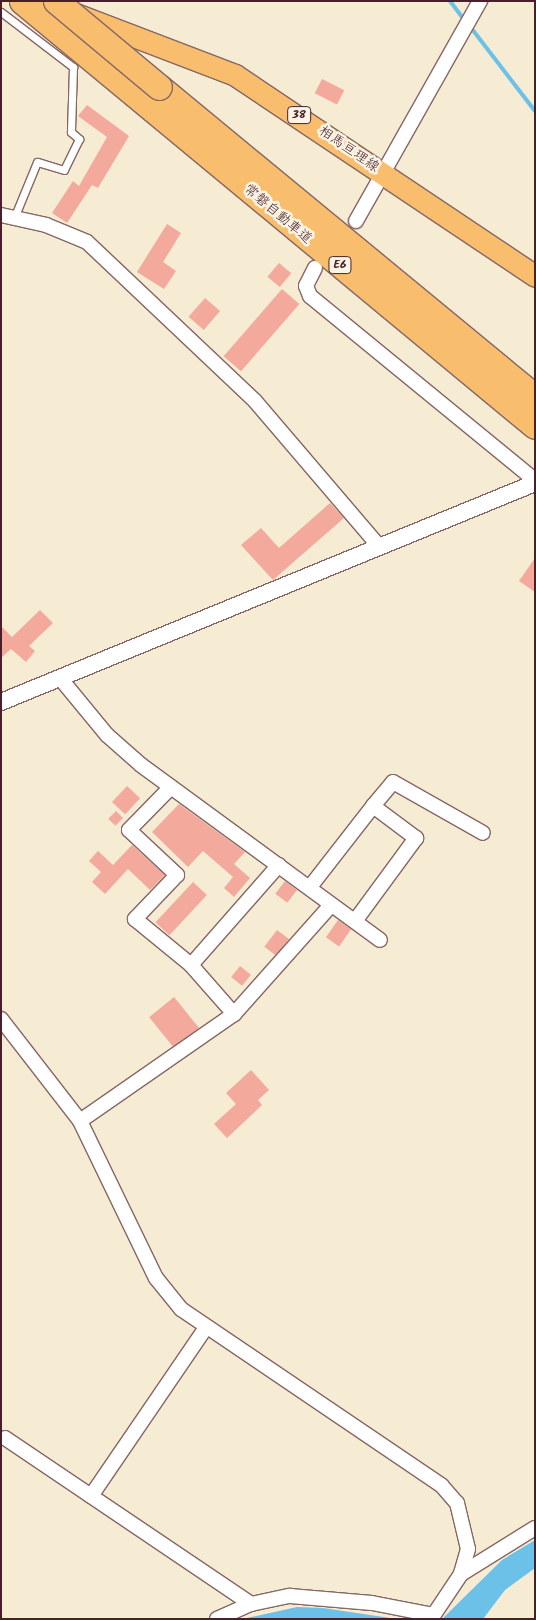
<!DOCTYPE html>
<meta charset="utf-8">
<style>
body{margin:0}
#map{position:relative;width:536px;height:1620px;overflow:hidden;background:#f6ebd3;font-family:Kalam,"Klee One",sans-serif}
div>[style]{position:absolute}
[style*='--x']{left:calc(var(--x)*1px);top:calc(var(--y)*1px);width:calc(var(--w)*1px);rotate:calc(var(--a)*1deg)}
.water>*{inset:0;background:#6bc1e8}
.stream>*{height:4px;margin:-2px;padding:0 2px;transform-origin:2px;border-radius:2px;background:#6bc1e8}
.building>*{inset:0;background:#f3aa9d;transform-origin:0 0}
.roads{filter:drop-shadow(1px 0 #866666) drop-shadow(-1px 0 #866666) drop-shadow(0 1px #866666) drop-shadow(0 -1px #866666)}
.service>*{height:7px;margin:-3.5px;padding:0 3.5px;transform-origin:3.5px;border-radius:3.5px;background:#fff}
.minor>*{height:14px;margin:-7px;padding:0 7px;transform-origin:7px;border-radius:7px;background:#fff}
.tertiary>*{height:16px;margin:-8px;padding:0 8px;transform-origin:8px;border-radius:8px;background:#fff}
.primary>*{height:21px;margin:-10.5px;padding:0 10.5px;transform-origin:10.5px;border-radius:10.5px;background:#f9be6d}
.motorway>*{height:25px;margin:-12.5px;padding:0 12.5px;transform-origin:12.5px;border-radius:12.5px;background:#f9be6d}
.bridges{filter:drop-shadow(1px 0 #866666) drop-shadow(-1px 0 #866666) drop-shadow(0 1px #866666) drop-shadow(0 -1px #866666)}
.motorway-bridge>*{height:25px;margin:-12.5px;padding:0 12.5px;transform-origin:12.5px;border-radius:12.5px;background:#f9be6d}
span{translate:-50% -50%;white-space:nowrap;text-align:center;line-height:1.15;-webkit-text-stroke:5px #fcf5e5;paint-order:stroke}
.shield-label span{padding:1px 4px;background:#fcf5e5;border:1px solid;border-radius:4px;-webkit-text-stroke-width:0}
.shield-label{font-size:12px;color:#4a1f2b;font-weight:700}
.street-label{font-size:14px;color:#4a1f2b}
.frame{position:absolute;inset:0;border:2px solid #4a1f2b;pointer-events:none}
</style>
<div id="map">
<div class="water">
<i style="clip-path:polygon(535px 1540px,535px 1568px,505px 1590px,483px 1619px,442px 1619px,502px 1560px)"></i>
<i style="clip-path:polygon(297px 1607px,323px 1608px,397px 1619px,242px 1619px)"></i>
</div>
<div class="stream">
<i style="--x:450;--y:1;--w:21;--a:53"></i>
<i style="--x:472;--y:29;--w:103;--a:52.5"></i>
</div>
<div class="building">
<i style="left:322px;top:79px;width:25px;height:16px;rotate:27deg"></i>
<i style="clip-path:polygon(87px 105px,129px 136px,98px 188px,92px 185px,67px 223px,52px 213px,73px 181px,79px 186px,107px 137px,78px 116px)"></i>
<i style="clip-path:polygon(167px 224px,181px 233px,163px 262px,176px 271px,164px 289px,137px 272px)"></i>
<i style="left:279px;top:263px;width:16px;height:18px;rotate:40deg"></i>
<i style="left:282px;top:289px;width:23px;height:89px;rotate:41deg"></i>
<i style="left:205px;top:298px;width:20px;height:25px;rotate:41deg"></i>
<i style="clip-path:polygon(330px 503px,344px 518px,273px 580px,241px 545px,261px 528px,279px 548px)"></i>
<i style="clip-path:polygon(535px 558px,535px 592px,519px 581px)"></i>
<i style="clip-path:polygon(40px 610px,53px 623px,29px 646px,35px 651px,31px 656px,26px 662px,11px 649px,1px 658px,1px 626px,12px 637px)"></i>
<i style="left:127px;top:786px;width:18px;height:22px;rotate:43deg"></i>
<i style="clip-path:polygon(179px 804px,245px 852px,234px 864px,250px 878px,234px 897px,224px 888px,233px 877px,203px 851px,188px 867px,152px 832px)"></i>
<i style="left:116px;top:811px;width:10px;height:11px;rotate:45deg"></i>
<i style="clip-path:polygon(132px 845px,165px 875px,150px 890px,128px 869px,105px 894px,92px 882px,101px 872px,89px 861px,98px 851px,113px 865px)"></i>
<i style="left:285px;top:881px;width:15px;height:16px;rotate:37deg"></i>
<i style="left:193px;top:882px;width:19px;height:55px;rotate:43deg"></i>
<i style="left:338px;top:920px;width:16px;height:21px;rotate:35deg"></i>
<i style="left:277px;top:930px;width:15px;height:21px;rotate:37deg"></i>
<i style="left:240px;top:966px;width:14px;height:14px;rotate:39deg"></i>
<i style="left:174px;top:997px;width:40px;height:32px;rotate:51deg"></i>
<i style="clip-path:polygon(251px 1070px,269px 1090px,258px 1100px,262px 1105px,227px 1138px,214px 1124px,236px 1104px,226px 1093px)"></i>
</div>
<div class="roads">
<div class="service">
<i style="--x:1;--y:12;--w:91;--a:37.4"></i>
<i style="--x:73;--y:67;--w:65;--a:91.8"></i>
<i style="--x:71;--y:132;--w:11;--a:41"></i>
<i style="--x:79;--y:139;--w:34;--a:116"></i>
<i style="--x:64;--y:170;--w:28;--a:-163"></i>
<i style="--x:37;--y:162;--w:61;--a:112.3"></i>
</div>
<div class="minor">
<i style="--x:1;--y:215;--w:46;--a:12.5"></i>
<i style="--x:46;--y:225;--w:44;--a:22.5"></i>
<i style="--x:87;--y:242;--w:231;--a:43.4"></i>
<i style="--x:255;--y:401;--w:189;--a:49.5"></i>
<i style="--x:356;--y:221;--w:253;--a:-60.6"></i>
<i style="--x:315;--y:268;--w:20;--a:117"></i>
<i style="--x:306;--y:286;--w:11;--a:68"></i>
<i style="--x:310;--y:296;--w:291;--a:39.3"></i>
<i style="--x:60;--y:678;--w:74;--a:50.5"></i>
<i style="--x:107;--y:735;--w:45;--a:41.4"></i>
<i style="--x:141;--y:765;--w:296;--a:36.2"></i>
<i style="--x:171;--y:787;--w:60;--a:134.3"></i>
<i style="--x:129;--y:830;--w:66;--a:43.2"></i>
<i style="--x:177;--y:875;--w:61;--a:133.7"></i>
<i style="--x:135;--y:919;--w:72;--a:39.4"></i>
<i style="--x:373;--y:806;--w:31;--a:-50"></i>
<i style="--x:393;--y:782;--w:103;--a:29.5"></i>
<i style="--x:310;--y:887;--w:103;--a:-52.1"></i>
<i style="--x:373;--y:806;--w:54;--a:36.7"></i>
<i style="--x:416;--y:838;--w:103;--a:126.3"></i>
<i style="--x:234;--y:1014;--w:65;--a:-131.3"></i>
<i style="--x:191;--y:965;--w:133;--a:-48.7"></i>
<i style="--x:1;--y:1019;--w:129;--a:52.2"></i>
<i style="--x:80;--y:1121;--w:174;--a:64.2"></i>
<i style="--x:156;--y:1278;--w:40;--a:51"></i>
<i style="--x:181;--y:1309;--w:315;--a:34.1"></i>
<i style="--x:442;--y:1486;--w:23;--a:49"></i>
<i style="--x:457;--y:1503;--w:47;--a:76.6"></i>
<i style="--x:468;--y:1549;--w:26;--a:106"></i>
<i style="--x:461;--y:1574;--w:54;--a:123.7"></i>
<i style="--x:80;--y:1121;--w:188;--a:-34.8"></i>
<i style="--x:234;--y:1014;--w:146;--a:-48.3"></i>
<i style="--x:5;--y:1438;--w:297;--a:34"></i>
<i style="--x:91;--y:1496;--w:202;--a:-55.7"></i>
<i style="--x:461;--y:1574;--w:87;--a:-31.9"></i>
<i style="--x:217;--y:1619;--w:37;--a:-24"></i>
<i style="--x:251;--y:1604;--w:40;--a:-12"></i>
<i style="--x:290;--y:1596;--w:82;--a:4.9"></i>
<i style="--x:372;--y:1603;--w:62;--a:11.1"></i>
</div>
<div class="tertiary">
<i style="--x:1;--y:702;--w:577;--a:-22.3"></i>
</div>
<div class="primary">
<i style="--x:73;--y:13;--w:173;--a:20.9"></i>
<i style="--x:235;--y:75;--w:361;--a:33.8"></i>
</div>
<div class="motorway">
<i style="--x:22;--y:1;--w:666;--a:39.64"></i>
<i style="--x:159;--y:87;--w:487;--a:39.5"></i>
</div>
</div>
<div class="bridges">
<div class="motorway-bridge">
<i style="--x:56;--y:1;--w:134;--a:39.9"></i>
</div>
</div>
<div class="shield-label">
<span style="left:299px;top:115px">38</span>
<span style="left:340px;top:265px">E6</span>
</div>
<div class="street-label">
<span style="left:349px;top:149px;rotate:35deg">相馬亘理線</span>
<span style="left:278px;top:214px;rotate:40deg">常磐自動車道</span>
</div>
<div class="frame"></div>
</div>
